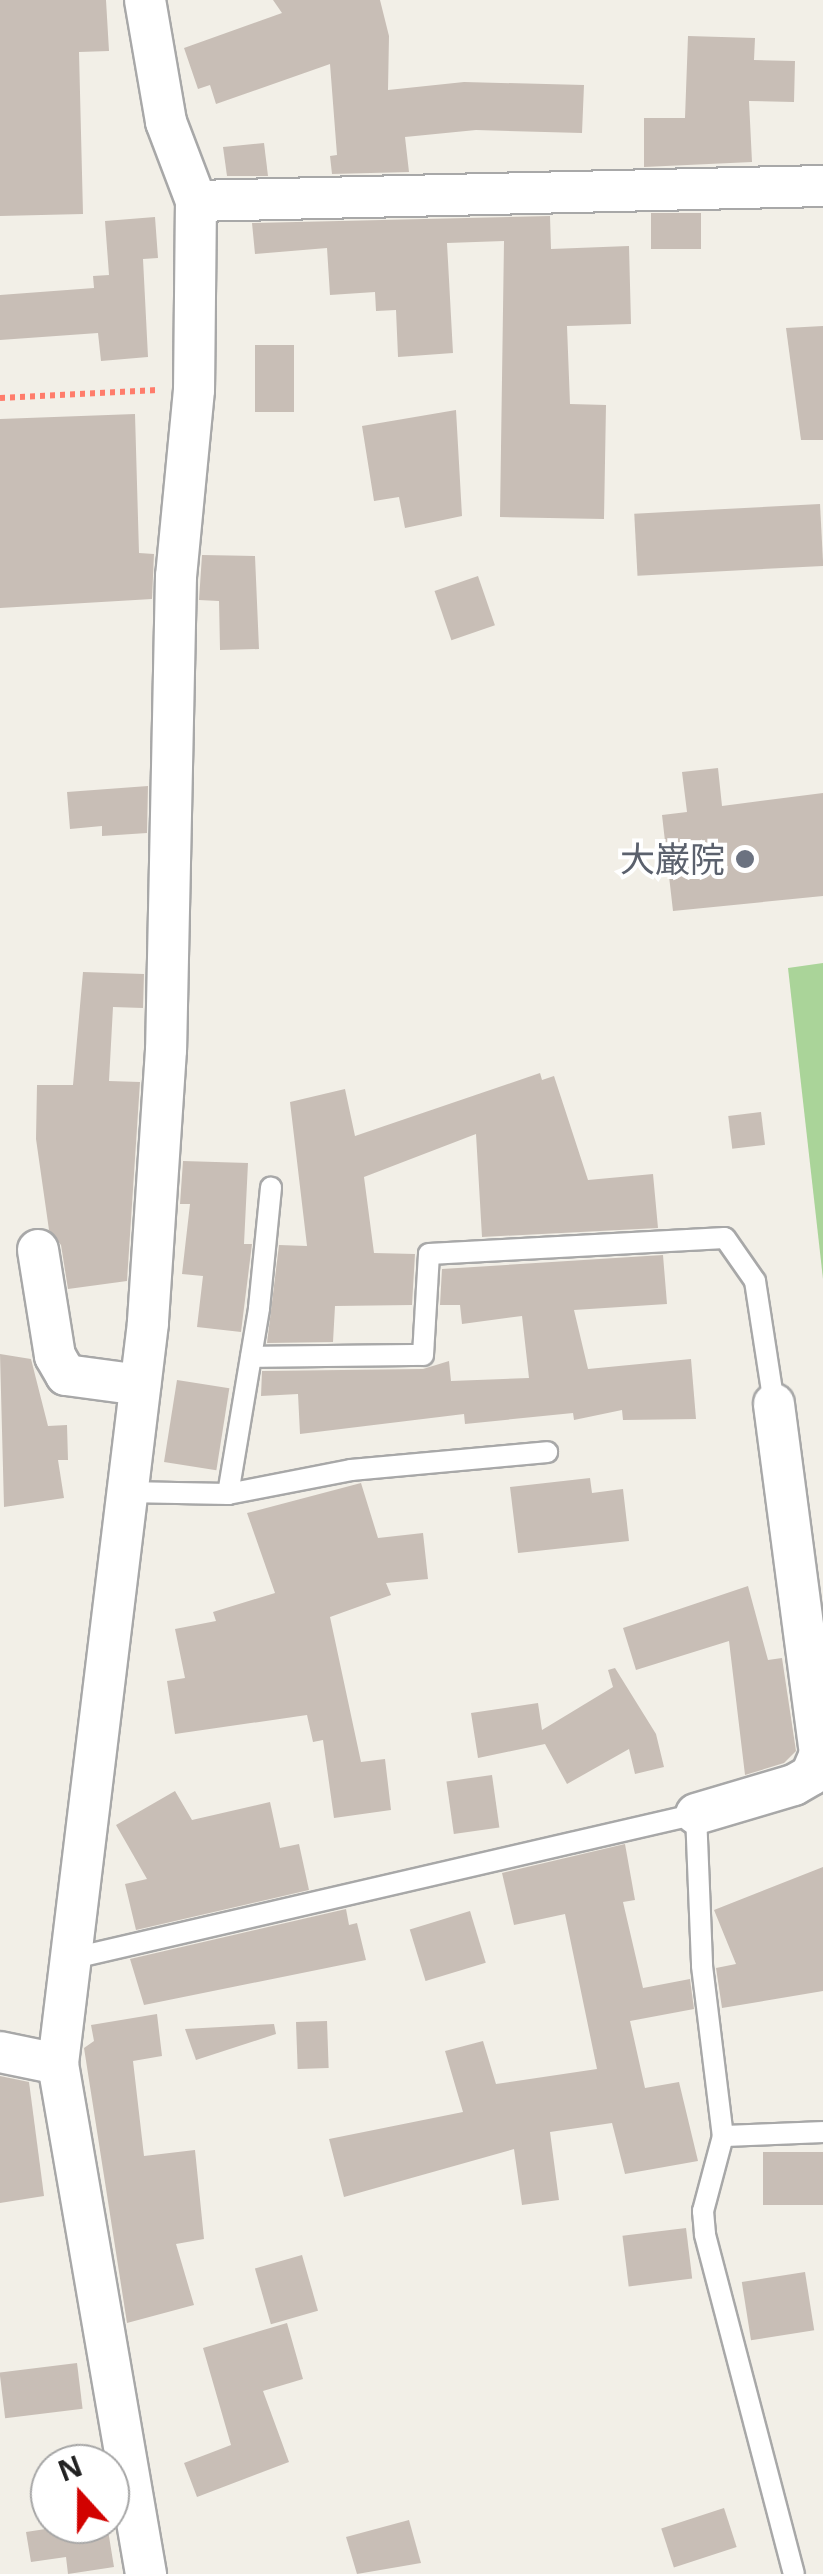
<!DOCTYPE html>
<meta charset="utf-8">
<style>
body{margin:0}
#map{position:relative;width:823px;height:2574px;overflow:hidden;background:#f2efe7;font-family:"Open Sans","Noto Sans JP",sans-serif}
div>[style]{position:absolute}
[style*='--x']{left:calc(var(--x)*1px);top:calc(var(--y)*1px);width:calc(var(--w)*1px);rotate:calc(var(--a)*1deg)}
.forest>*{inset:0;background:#aad499}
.building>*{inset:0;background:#c8beb6;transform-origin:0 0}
.path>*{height:6px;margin-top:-3px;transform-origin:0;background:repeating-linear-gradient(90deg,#ff7c6b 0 5px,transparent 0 10px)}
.roads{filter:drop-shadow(2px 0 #a8a8a8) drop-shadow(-2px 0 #a8a8a8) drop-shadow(0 2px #a8a8a8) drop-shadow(0 -2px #a8a8a8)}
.lane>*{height:20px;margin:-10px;padding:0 10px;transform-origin:10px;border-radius:10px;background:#fff}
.street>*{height:40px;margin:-20px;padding:0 20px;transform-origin:20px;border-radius:20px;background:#fff}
.dots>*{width:28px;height:28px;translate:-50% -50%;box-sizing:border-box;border:5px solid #fff;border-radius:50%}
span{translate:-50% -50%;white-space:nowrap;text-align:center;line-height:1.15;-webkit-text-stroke:8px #fff;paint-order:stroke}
.worship-label{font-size:35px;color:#5b616d}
.right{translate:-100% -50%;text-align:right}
.north{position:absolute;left:30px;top:2444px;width:100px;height:100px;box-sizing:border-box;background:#fff;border:2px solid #a6a6a6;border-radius:50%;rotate:339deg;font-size:28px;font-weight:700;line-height:40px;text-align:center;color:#212121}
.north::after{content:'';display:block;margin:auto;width:35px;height:45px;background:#d20200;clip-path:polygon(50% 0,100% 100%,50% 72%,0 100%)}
</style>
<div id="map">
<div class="forest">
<i style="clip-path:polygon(823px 963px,823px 1279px,788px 968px)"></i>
</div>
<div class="building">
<i style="clip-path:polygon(0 0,106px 0,109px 51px,79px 52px,83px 214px,0 216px)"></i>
<i style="clip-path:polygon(273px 0,380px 0,389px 36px,388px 90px,464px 82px,584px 85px,582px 133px,476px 130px,405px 137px,409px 172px,332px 174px,330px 156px,337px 155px,330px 64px,216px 104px,210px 85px,198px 89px,184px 48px,282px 13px)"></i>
<i style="clip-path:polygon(688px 36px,755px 38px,754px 60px,795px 61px,794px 102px,749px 101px,752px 162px,644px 167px,644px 118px,685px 118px)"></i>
<i style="clip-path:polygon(264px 143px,268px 176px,227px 176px,223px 147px)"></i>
<i style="left:701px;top:213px;width:36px;height:50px;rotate:90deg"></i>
<i style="clip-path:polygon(550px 216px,551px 249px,629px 246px,631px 324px,567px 326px,570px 404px,606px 405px,604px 519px,500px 517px,504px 241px,447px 243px,453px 353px,398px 357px,396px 310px,376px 311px,375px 292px,330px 295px,327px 248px,255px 254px,252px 223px)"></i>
<i style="clip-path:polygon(155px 217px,158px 258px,143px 259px,148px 357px,101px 361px,98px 333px,0 340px,0 295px,94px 288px,93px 276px,109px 275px,105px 221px)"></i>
<i style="clip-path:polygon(823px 326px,823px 440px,801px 440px,786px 328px)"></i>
<i style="left:255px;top:345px;width:39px;height:67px"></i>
<i style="clip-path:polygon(456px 410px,462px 516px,405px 528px,399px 497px,374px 501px,362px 426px)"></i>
<i style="clip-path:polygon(135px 414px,139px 553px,154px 554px,152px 599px,0 608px,0 419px)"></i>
<i style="left:820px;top:504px;width:62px;height:186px;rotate:87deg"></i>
<i style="clip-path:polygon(202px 555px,255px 556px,259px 649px,220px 650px,219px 601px,199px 600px)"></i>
<i style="left:478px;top:576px;width:52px;height:46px;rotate:71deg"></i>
<i style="clip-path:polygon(718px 768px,722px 806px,823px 793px,823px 896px,673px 911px,662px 815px,687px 812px,682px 772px)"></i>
<i style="clip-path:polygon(148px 786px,147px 833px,102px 836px,102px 826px,70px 829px,67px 792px)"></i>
<i style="clip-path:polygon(83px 972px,144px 974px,143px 1008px,113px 1007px,109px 1081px,140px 1082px,127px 1281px,68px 1289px,61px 1245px,49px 1230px,36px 1139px,37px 1085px,73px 1085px)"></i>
<i style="clip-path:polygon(540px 1073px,542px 1080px,554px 1076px,588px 1180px,653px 1174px,658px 1228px,482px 1237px,476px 1134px,364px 1177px,374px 1253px,415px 1254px,412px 1305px,335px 1306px,333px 1342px,267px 1343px,279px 1245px,307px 1246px,290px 1102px,345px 1089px,355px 1136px)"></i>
<i style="left:761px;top:1112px;width:33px;height:33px;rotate:83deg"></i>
<i style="clip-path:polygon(183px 1161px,248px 1163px,244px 1244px,252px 1244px,241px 1332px,197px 1327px,203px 1276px,182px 1274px,190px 1204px,180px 1204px)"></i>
<i style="clip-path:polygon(663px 1255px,667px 1304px,574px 1310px,588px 1369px,691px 1359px,696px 1419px,623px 1420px,622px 1410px,574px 1420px,573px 1413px,465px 1424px,464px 1414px,300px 1434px,298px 1394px,261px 1396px,262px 1371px,423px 1369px,449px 1361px,451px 1381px,529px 1378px,522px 1316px,462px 1324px,460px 1305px,440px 1305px,442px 1269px)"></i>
<i style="clip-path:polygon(0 1354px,31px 1359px,48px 1426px,67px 1425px,68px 1460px,58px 1460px,64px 1498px,4px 1507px)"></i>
<i style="left:177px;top:1380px;width:53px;height:83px;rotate:9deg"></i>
<i style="clip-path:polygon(590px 1478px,592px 1493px,623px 1489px,629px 1541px,518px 1553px,510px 1487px)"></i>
<i style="clip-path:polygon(361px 1483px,378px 1538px,423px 1533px,428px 1579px,386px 1583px,391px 1595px,330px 1617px,361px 1762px,385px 1759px,391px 1810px,334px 1818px,323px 1740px,313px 1742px,307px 1715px,175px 1734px,167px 1681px,185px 1678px,175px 1629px,216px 1621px,213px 1612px,275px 1593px,247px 1513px)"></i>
<i style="clip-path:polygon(748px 1586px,768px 1660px,782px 1658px,796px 1751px,784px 1763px,745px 1775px,729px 1641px,636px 1670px,623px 1628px)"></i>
<i style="clip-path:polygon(615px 1668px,656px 1734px,664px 1767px,635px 1774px,629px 1749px,567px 1784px,545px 1744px,478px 1758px,471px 1713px,538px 1703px,542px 1730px,613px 1687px,608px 1670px)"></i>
<i style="left:492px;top:1775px;width:53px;height:46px;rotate:82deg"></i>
<i style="clip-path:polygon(175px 1791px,192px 1820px,270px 1802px,280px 1848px,299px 1844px,309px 1890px,136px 1930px,125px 1884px,147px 1879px,116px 1825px)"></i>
<i style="clip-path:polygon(625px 1844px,635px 1900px,623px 1902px,643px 1988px,690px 1979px,694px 2009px,630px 2021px,645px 2088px,679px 2082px,698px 2161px,625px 2174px,612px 2123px,550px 2132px,559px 2200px,522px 2205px,514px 2149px,344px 2197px,329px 2139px,463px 2112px,445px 2051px,483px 2041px,496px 2084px,597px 2069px,565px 1914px,514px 1925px,502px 1873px)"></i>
<i style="clip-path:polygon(823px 1867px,823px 1991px,722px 2008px,716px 1968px,736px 1964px,714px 1910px)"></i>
<i style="clip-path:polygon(346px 1909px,349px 1925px,357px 1923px,366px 1960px,144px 2005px,130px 1959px)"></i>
<i style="left:470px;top:1911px;width:54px;height:63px;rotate:73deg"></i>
<i style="clip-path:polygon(157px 2014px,162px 2056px,133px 2061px,144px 2156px,195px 2150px,204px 2239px,176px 2244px,194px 2305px,127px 2323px,84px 2048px,94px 2041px,91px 2025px)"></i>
<i style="left:327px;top:2021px;width:47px;height:31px;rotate:88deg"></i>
<i style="clip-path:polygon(274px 2024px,276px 2034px,196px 2060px,185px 2029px)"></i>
<i style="clip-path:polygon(0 2076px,29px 2082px,44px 2196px,0 2203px)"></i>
<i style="left:823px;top:2152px;width:53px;height:60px;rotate:90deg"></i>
<i style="left:686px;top:2228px;width:51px;height:64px;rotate:83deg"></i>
<i style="left:302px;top:2255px;width:58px;height:49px;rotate:74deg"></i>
<i style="left:805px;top:2272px;width:59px;height:64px;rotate:81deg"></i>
<i style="clip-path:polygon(287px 2323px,303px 2379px,263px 2391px,289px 2462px,197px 2497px,184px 2463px,231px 2445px,203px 2348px)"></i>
<i style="left:77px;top:2363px;width:46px;height:78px;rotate:83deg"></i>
<i style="left:724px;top:2508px;width:41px;height:66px;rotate:72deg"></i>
<i style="clip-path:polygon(409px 2520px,421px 2563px,357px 2574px,346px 2537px)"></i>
<i style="clip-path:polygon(78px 2524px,107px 2524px,114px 2567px,68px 2574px,66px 2557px,31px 2562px,26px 2532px)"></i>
</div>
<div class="path">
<i style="--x:0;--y:398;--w:158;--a:-2.9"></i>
</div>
<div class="roads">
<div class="lane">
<i style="--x:251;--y:1357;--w:172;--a:-0.7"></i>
<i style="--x:423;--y:1355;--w:101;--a:-86.6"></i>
<i style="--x:429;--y:1254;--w:296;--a:-3.1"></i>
<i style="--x:725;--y:1238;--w:52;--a:55.1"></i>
<i style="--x:755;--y:1281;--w:124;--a:81.2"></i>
<i style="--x:126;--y:1492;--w:102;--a:1.1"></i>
<i style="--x:228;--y:1494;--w:125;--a:-11"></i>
<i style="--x:351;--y:1470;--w:197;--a:-5.2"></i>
<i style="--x:228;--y:1494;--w:189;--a:-80.5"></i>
<i style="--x:259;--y:1308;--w:121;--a:-84.3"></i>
<i style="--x:74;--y:1958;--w:638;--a:-13.03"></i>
<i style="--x:696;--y:1814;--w:152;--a:87.7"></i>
<i style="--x:702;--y:1966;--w:171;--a:83"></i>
<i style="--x:723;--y:2136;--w:78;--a:104.9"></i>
<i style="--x:703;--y:2211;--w:24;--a:85"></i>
<i style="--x:705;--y:2235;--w:350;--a:75.3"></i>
<i style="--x:723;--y:2136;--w:100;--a:-2.3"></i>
</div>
<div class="street">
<i style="--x:145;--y:0;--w:124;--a:80.2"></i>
<i style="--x:166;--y:122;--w:85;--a:69.2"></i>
<i style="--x:196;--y:201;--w:189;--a:90.6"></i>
<i style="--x:194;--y:390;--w:187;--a:95.5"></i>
<i style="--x:176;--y:576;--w:474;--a:91.2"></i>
<i style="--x:166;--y:1050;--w:274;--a:93.8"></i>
<i style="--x:148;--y:1323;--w:746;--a:96.93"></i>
<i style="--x:58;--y:2064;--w:518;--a:80.21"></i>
<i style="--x:196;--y:201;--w:627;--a:-1.37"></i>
<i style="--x:38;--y:1250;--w:107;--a:80.9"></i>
<i style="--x:55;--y:1356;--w:22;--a:60"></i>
<i style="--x:66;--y:1375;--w:75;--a:7.7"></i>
<i style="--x:696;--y:1814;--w:102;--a:-16.5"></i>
<i style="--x:794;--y:1785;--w:20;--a:-30"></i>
<i style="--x:811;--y:1775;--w:23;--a:-67"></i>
<i style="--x:820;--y:1754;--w:353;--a:-97.5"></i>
<i style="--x:0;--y:2052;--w:59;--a:11.7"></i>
</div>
</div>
<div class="dots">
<i style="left:745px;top:859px;background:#6b7280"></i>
</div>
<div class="worship-label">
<span class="right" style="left:725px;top:859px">大巌院</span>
</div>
<div class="north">N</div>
</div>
